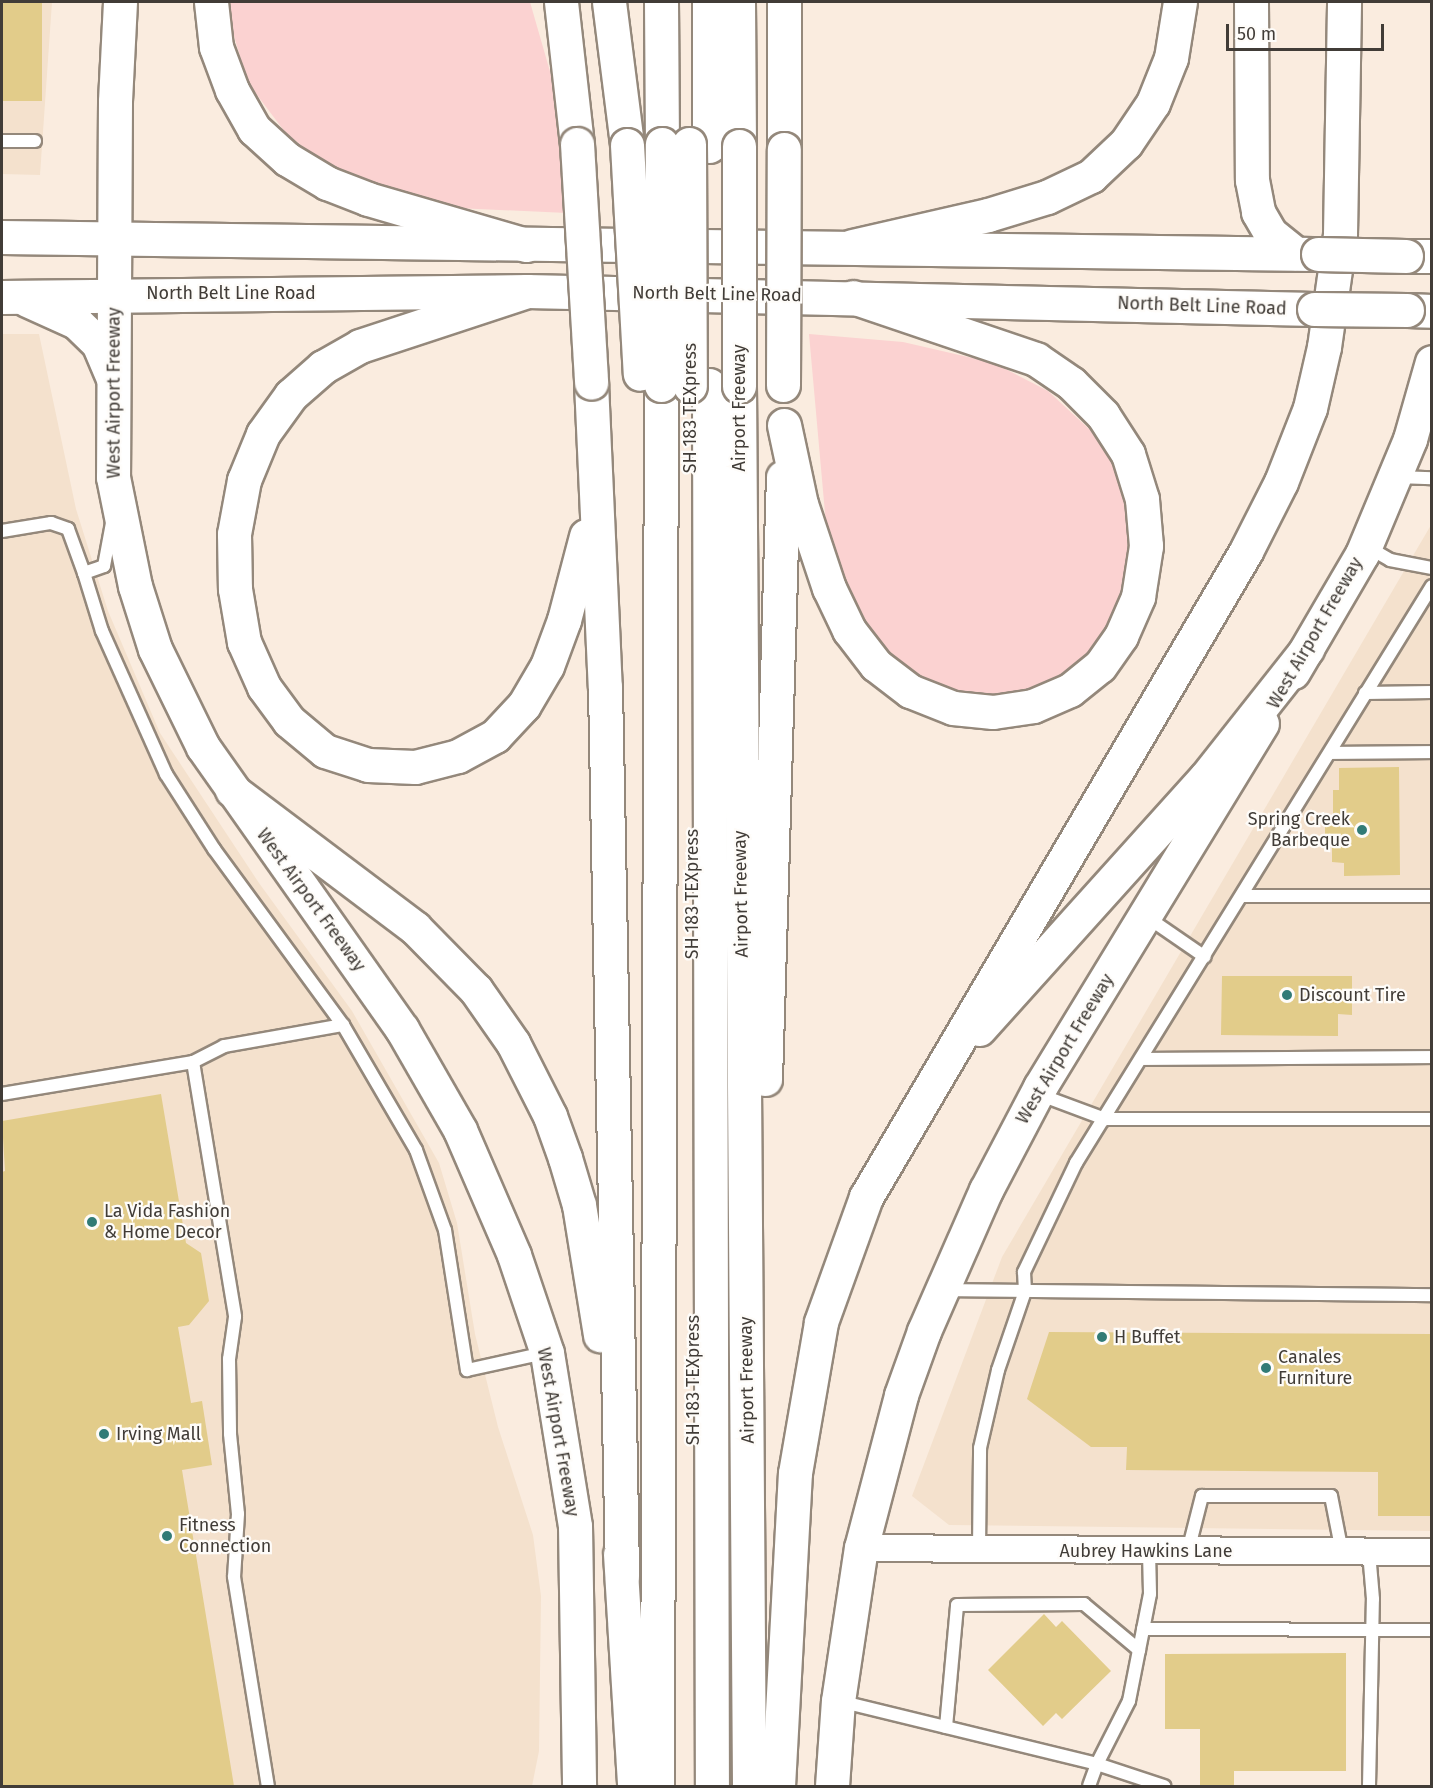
<!DOCTYPE html>
<style>
body{margin:0}
#map{position:relative;width:1433px;height:1788px;overflow:hidden;background:#faecdf;font-family:"Fira Sans",sans-serif}
div>[style]{position:absolute}
[style*='--x']{left:calc(var(--x)*1px);top:calc(var(--y)*1px);width:calc(var(--w)*1px);rotate:calc(var(--a)*1deg)}
.built>*{inset:0;background:#f4e1cd}
.green>*{inset:0;background:#fbd2d1}
.building>*{inset:0;background:#e2cc8a;transform-origin:0 0}
.roads{filter:drop-shadow(2px 0 #94887b) drop-shadow(-2px 0 #94887b) drop-shadow(0 2px #94887b) drop-shadow(0 -2px #94887b)}
.service>*{height:12px;margin:-6px;padding:0 6px;transform-origin:6px;border-radius:6px;background:#fff}
.minor>*{height:26px;margin:-13px;padding:0 13px;transform-origin:13px;border-radius:13px;background:#fff}
.secondary>*{height:33px;margin:-16.5px;padding:0 16.5px;transform-origin:16.5px;border-radius:16.5px;background:#fff}
.primary>*{height:33px;margin:-16.5px;padding:0 16.5px;transform-origin:16.5px;border-radius:16.5px;background:#fff}
.motorway>*{height:33px;margin:-16.5px;padding:0 16.5px;transform-origin:16.5px;border-radius:16.5px;background:#fff}
.bridges{filter:drop-shadow(2px 0 #94887b) drop-shadow(-2px 0 #94887b) drop-shadow(0 2px #94887b) drop-shadow(0 -2px #94887b)}
.primary-bridge>*{height:33px;margin:-16.5px;padding:0 16.5px;transform-origin:16.5px;border-radius:16.5px;background:#fff}
.motorway-bridge>*{height:33px;margin:-16.5px;padding:0 16.5px;transform-origin:16.5px;border-radius:16.5px;background:#fff}
.dots>*{width:16px;height:16px;translate:-50% -50%;box-sizing:border-box;border:3px solid #fefcf9;border-radius:50%}
span{translate:-50% -50%;white-space:nowrap;text-align:center;line-height:1.15;-webkit-text-stroke:4.5px #fefcf9;paint-order:stroke}
.street-label{font-size:18px;color:#413c37}
.poi-label{font-size:18px;color:#413c37}
.right{translate:-100% -50%;text-align:right}
.left{translate:0 -50%;text-align:left}
.frame{position:absolute;inset:0;border:3px solid #413c37;pointer-events:none}
.scale{position:absolute;left:1226px;top:24px;width:158px;height:27px;box-sizing:border-box;border:3px solid #413c37;border-top:0;padding-left:8px;font-size:18px;line-height:21px;white-space:nowrap;color:#413c37;-webkit-text-stroke:4px #fefcf9;paint-order:stroke}
</style>
<div id="map">
<div class="built">
<i style="clip-path:polygon(2px 2px,52px 2px,40px 175px,2px 174px)"></i>
<i style="clip-path:polygon(2px 334px,39px 334px,76px 509px,108px 611px,160px 733px,259px 883px,352px 1011px,439px 1163px,457px 1223px,475px 1334px,498px 1427px,533px 1535px,541px 1596px,539px 1751px,532px 1786px,2px 1786px)"></i>
<i style="clip-path:polygon(1431px 525px,1431px 1531px,949px 1525px,912px 1496px,1002px 1257px)"></i>
</div>
<div class="green">
<i style="clip-path:polygon(229px 2px,530px 2px,551px 75px,567px 213px,456px 208px,390px 196px,328px 168px,285px 132px,248px 83px,231px 26px)"></i>
<i style="clip-path:polygon(809px 334px,903px 342px,994px 363px,1048px 391px,1102px 441px,1126px 491px,1132px 535px,1124px 595px,1099px 645px,1063px 679px,1001px 697px,966px 699px,923px 684px,894px 660px,860px 615px,839px 571px,826px 524px)"></i>
</div>
<div class="building">
<i style="left:2px;top:2px;width:40px;height:99px"></i>
<i style="clip-path:polygon(1399px 767px,1400px 875px,1344px 876px,1344px 863px,1332px 862px,1332px 844px,1325px 844px,1325px 816px,1333px 817px,1333px 790px,1339px 790px,1339px 768px)"></i>
<i style="clip-path:polygon(1222px 976px,1352px 976px,1352px 1015px,1338px 1014px,1338px 1036px,1221px 1035px)"></i>
<i style="clip-path:polygon(161px 1094px,186px 1243px,201px 1253px,209px 1301px,189px 1325px,178px 1327px,191px 1403px,202px 1401px,212px 1465px,182px 1470px,234px 1786px,2px 1786px,2px 1172px,5px 1171px,2px 1121px)"></i>
<i style="clip-path:polygon(1049px 1332px,1431px 1334px,1431px 1516px,1378px 1516px,1378px 1472px,1126px 1470px,1127px 1447px,1091px 1447px,1027px 1399px)"></i>
<i style="clip-path:polygon(1044px 1614px,1056px 1627px,1062px 1621px,1111px 1671px,1062px 1719px,1056px 1713px,1043px 1726px,988px 1670px)"></i>
<i style="clip-path:polygon(1346px 1653px,1346px 1771px,1234px 1771px,1234px 1786px,1200px 1786px,1200px 1729px,1165px 1729px,1165px 1654px)"></i>
</div>
<div class="roads">
<div class="service">
<i style="--x:2;--y:141;--w:33;--a:0"></i>
<i style="--x:1397;--y:477;--w:35;--a:2"></i>
<i style="--x:2;--y:531;--w:50;--a:-9.3"></i>
<i style="--x:51;--y:523;--w:18;--a:19"></i>
<i style="--x:68;--y:529;--w:47;--a:70"></i>
<i style="--x:84;--y:573;--w:21;--a:-19"></i>
<i style="--x:104;--y:566;--w:44;--a:-79.5"></i>
<i style="--x:1366;--y:546;--w:28;--a:30"></i>
<i style="--x:1390;--y:560;--w:43;--a:10.8"></i>
<i style="--x:84;--y:573;--w:61;--a:72.8"></i>
<i style="--x:102;--y:631;--w:157;--a:65.9"></i>
<i style="--x:166;--y:774;--w:89;--a:57.4"></i>
<i style="--x:214;--y:849;--w:218;--a:53.8"></i>
<i style="--x:343;--y:1025;--w:145;--a:59.7"></i>
<i style="--x:416;--y:1150;--w:85;--a:70.1"></i>
<i style="--x:445;--y:1230;--w:142;--a:81.1"></i>
<i style="--x:467;--y:1370;--w:80;--a:-12.3"></i>
<i style="--x:1365;--y:693;--w:67;--a:-0.9"></i>
<i style="--x:1331;--y:753;--w:101;--a:-0.6"></i>
<i style="--x:1243;--y:896;--w:189;--a:0"></i>
<i style="--x:1147;--y:917;--w:70;--a:34.6"></i>
<i style="--x:1144;--y:1059;--w:288;--a:-0.4"></i>
<i style="--x:193;--y:1062;--w:35;--a:-27"></i>
<i style="--x:224;--y:1046;--w:121;--a:-10"></i>
<i style="--x:2;--y:1094;--w:194;--a:-9.5"></i>
<i style="--x:193;--y:1062;--w:258;--a:80.6"></i>
<i style="--x:235;--y:1317;--w:42;--a:98.1"></i>
<i style="--x:229;--y:1359;--w:75;--a:89.2"></i>
<i style="--x:230;--y:1434;--w:80;--a:84.3"></i>
<i style="--x:238;--y:1514;--w:63;--a:93.6"></i>
<i style="--x:234;--y:1577;--w:212;--a:80.8"></i>
<i style="--x:1038;--y:1094;--w:72;--a:20.5"></i>
<i style="--x:1105;--y:1119;--w:327;--a:0"></i>
<i style="--x:944;--y:1290;--w:488;--a:0.6"></i>
<i style="--x:979;--y:1550;--w:102;--a:-89.4"></i>
<i style="--x:980;--y:1448;--w:80;--a:-77"></i>
<i style="--x:998;--y:1370;--w:83;--a:-71.1"></i>
<i style="--x:1025;--y:1291;--w:19;--a:-93"></i>
<i style="--x:1024;--y:1272;--w:121;--a:-64.5"></i>
<i style="--x:1076;--y:1163;--w:678;--a:-58.33"></i>
<i style="--x:1188;--y:1551;--w:57;--a:-75.7"></i>
<i style="--x:1202;--y:1496;--w:129;--a:0"></i>
<i style="--x:1331;--y:1496;--w:57;--a:78.9"></i>
<i style="--x:1149;--y:1552;--w:42;--a:88.6"></i>
<i style="--x:1150;--y:1594;--w:109;--a:101.1"></i>
<i style="--x:1129;--y:1701;--w:71;--a:116.9"></i>
<i style="--x:1097;--y:1764;--w:71;--a:18.2"></i>
<i style="--x:1143;--y:1629;--w:289;--a:0.2"></i>
<i style="--x:839;--y:1701;--w:266;--a:13.7"></i>
<i style="--x:1097;--y:1764;--w:23;--a:110"></i>
<i style="--x:946;--y:1727;--w:122;--a:-84.8"></i>
<i style="--x:957;--y:1605;--w:127;--a:-0.5"></i>
<i style="--x:1084;--y:1604;--w:72;--a:39.9"></i>
<i style="--x:1369;--y:1786;--w:187;--a:-88.8"></i>
<i style="--x:1373;--y:1599;--w:47;--a:-94.9"></i>
</div>
<div class="minor">
<i style="--x:861;--y:1548;--w:571;--a:0.4"></i>
</div>
<div class="secondary">
<i style="--x:120;--y:2;--w:100;--a:92.9"></i>
<i style="--x:115;--y:102;--w:375;--a:90.3"></i>
<i style="--x:113;--y:477;--w:111;--a:78.6"></i>
<i style="--x:135;--y:586;--w:66;--a:72.4"></i>
<i style="--x:155;--y:649;--w:109;--a:63.9"></i>
<i style="--x:203;--y:747;--w:345;--a:54.8"></i>
<i style="--x:402;--y:1029;--w:116;--a:60.1"></i>
<i style="--x:460;--y:1130;--w:136;--a:66.6"></i>
<i style="--x:514;--y:1255;--w:103;--a:71.4"></i>
<i style="--x:547;--y:1353;--w:175;--a:80.8"></i>
<i style="--x:575;--y:1526;--w:260;--a:89.1"></i>
<i style="--x:1293;--y:672;--w:137;--a:-59.7"></i>
<i style="--x:1362;--y:554;--w:125;--a:-67.3"></i>
<i style="--x:1410;--y:439;--w:80;--a:-74.1"></i>
<i style="--x:832;--y:1786;--w:85;--a:-86"></i>
<i style="--x:838;--y:1701;--w:155;--a:-81.5"></i>
<i style="--x:861;--y:1548;--w:158;--a:-75.3"></i>
<i style="--x:901;--y:1395;--w:68;--a:-70.2"></i>
<i style="--x:924;--y:1331;--w:154;--a:-66.3"></i>
<i style="--x:986;--y:1190;--w:116;--a:-62.3"></i>
<i style="--x:1040;--y:1087;--w:426;--a:-58.6"></i>
</div>
<div class="primary">
<i style="--x:2;--y:237;--w:1311;--a:0.74"></i>
<i style="--x:1406;--y:256;--w:26;--a:0"></i>
<i style="--x:2;--y:297;--w:525;--a:-0.65"></i>
<i style="--x:527;--y:291;--w:787;--a:1.31"></i>
<i style="--x:27;--y:300;--w:54;--a:24.2"></i>
<i style="--x:76;--y:322;--w:30;--a:44"></i>
<i style="--x:98;--y:343;--w:38;--a:67"></i>
<i style="--x:1407;--y:310;--w:25;--a:2"></i>
</div>
<div class="motorway">
<i style="--x:211;--y:2;--w:45;--a:83.7"></i>
<i style="--x:216;--y:47;--w:46;--a:69.6"></i>
<i style="--x:232;--y:90;--w:45;--a:60.6"></i>
<i style="--x:254;--y:129;--w:45;--a:42.3"></i>
<i style="--x:287;--y:159;--w:47;--a:31"></i>
<i style="--x:327;--y:183;--w:44;--a:21.3"></i>
<i style="--x:368;--y:199;--w:165;--a:16.2"></i>
<i style="--x:561;--y:2;--w:143;--a:83.6"></i>
<i style="--x:609;--y:2;--w:144;--a:82.8"></i>
<i style="--x:661;--y:2;--w:142;--a:89.6"></i>
<i style="--x:709;--y:2;--w:144;--a:90"></i>
<i style="--x:738;--y:2;--w:144;--a:89.6"></i>
<i style="--x:784;--y:2;--w:147;--a:90"></i>
<i style="--x:1251;--y:2;--w:178;--a:89.7"></i>
<i style="--x:1252;--y:180;--w:33;--a:79"></i>
<i style="--x:1258;--y:212;--w:24;--a:60"></i>
<i style="--x:1270;--y:233;--w:32;--a:39"></i>
<i style="--x:852;--y:246;--w:139;--a:-12.8"></i>
<i style="--x:988;--y:215;--w:62;--a:-17"></i>
<i style="--x:1047;--y:197;--w:49;--a:-25.5"></i>
<i style="--x:1091;--y:176;--w:48;--a:-43.3"></i>
<i style="--x:1126;--y:143;--w:48;--a:-56"></i>
<i style="--x:1153;--y:103;--w:48;--a:-68.2"></i>
<i style="--x:1171;--y:58;--w:57;--a:-80.9"></i>
<i style="--x:527;--y:291;--w:176;--a:161.8"></i>
<i style="--x:360;--y:346;--w:43;--a:150.4"></i>
<i style="--x:323;--y:367;--w:43;--a:138.8"></i>
<i style="--x:291;--y:395;--w:48;--a:125.7"></i>
<i style="--x:263;--y:434;--w:50;--a:112.4"></i>
<i style="--x:244;--y:480;--w:55;--a:100.5"></i>
<i style="--x:234;--y:534;--w:55;--a:89"></i>
<i style="--x:235;--y:589;--w:54;--a:80.4"></i>
<i style="--x:244;--y:642;--w:49;--a:66"></i>
<i style="--x:264;--y:687;--w:42;--a:53.7"></i>
<i style="--x:289;--y:721;--w:47;--a:39.8"></i>
<i style="--x:325;--y:751;--w:45;--a:18"></i>
<i style="--x:368;--y:765;--w:47;--a:2.4"></i>
<i style="--x:415;--y:767;--w:44;--a:-14.3"></i>
<i style="--x:458;--y:756;--w:42;--a:-28.4"></i>
<i style="--x:495;--y:736;--w:42;--a:-46.9"></i>
<i style="--x:524;--y:705;--w:45;--a:-59.5"></i>
<i style="--x:547;--y:666;--w:49;--a:-69.7"></i>
<i style="--x:564;--y:620;--w:87;--a:-75.3"></i>
<i style="--x:591;--y:383;--w:304;--a:87.4"></i>
<i style="--x:605;--y:687;--w:889;--a:88.9"></i>
<i style="--x:709;--y:385;--w:1401;--a:89.88"></i>
<i style="--x:739;--y:386;--w:1400;--a:89.59"></i>
<i style="--x:784;--y:425;--w:81;--a:77.9"></i>
<i style="--x:801;--y:504;--w:89;--a:71.6"></i>
<i style="--x:829;--y:588;--w:47;--a:64.5"></i>
<i style="--x:849;--y:630;--w:44;--a:52.4"></i>
<i style="--x:876;--y:665;--w:43;--a:37.4"></i>
<i style="--x:910;--y:691;--w:46;--a:21.6"></i>
<i style="--x:953;--y:708;--w:40;--a:5.7"></i>
<i style="--x:993;--y:712;--w:40;--a:-8.5"></i>
<i style="--x:1033;--y:706;--w:40;--a:-23.4"></i>
<i style="--x:1070;--y:690;--w:38;--a:-39"></i>
<i style="--x:1100;--y:666;--w:37;--a:-55"></i>
<i style="--x:1121;--y:636;--w:43;--a:-66.4"></i>
<i style="--x:1138;--y:597;--w:52;--a:-81.1"></i>
<i style="--x:1146;--y:546;--w:47;--a:-94.9"></i>
<i style="--x:1142;--y:499;--w:47;--a:-107.3"></i>
<i style="--x:1128;--y:454;--w:46;--a:-122.7"></i>
<i style="--x:1103;--y:415;--w:45;--a:-135"></i>
<i style="--x:1071;--y:383;--w:42;--a:-145.6"></i>
<i style="--x:1036;--y:359;--w:193;--a:-161.3"></i>
<i style="--x:232;--y:790;--w:229;--a:37"></i>
<i style="--x:415;--y:928;--w:87;--a:45.5"></i>
<i style="--x:476;--y:990;--w:65;--a:55.1"></i>
<i style="--x:513;--y:1043;--w:82;--a:63.1"></i>
<i style="--x:550;--y:1116;--w:45;--a:70.3"></i>
<i style="--x:565;--y:1158;--w:49;--a:73.4"></i>
<i style="--x:579;--y:1205;--w:132;--a:80.8"></i>
<i style="--x:979;--y:1029;--w:339;--a:-48"></i>
<i style="--x:1206;--y:777;--w:163;--a:-51.7"></i>
<i style="--x:765;--y:1079;--w:602;--a:-88.29"></i>
<i style="--x:620;--y:1554;--w:232;--a:86.5"></i>
<i style="--x:657;--y:1786;--w:1401;--a:-89.84"></i>
<i style="--x:778;--y:1786;--w:313;--a:-86.9"></i>
<i style="--x:795;--y:1473;--w:153;--a:-80.2"></i>
<i style="--x:821;--y:1322;--w:133;--a:-70.2"></i>
<i style="--x:866;--y:1197;--w:749;--a:-59.53"></i>
<i style="--x:1246;--y:551;--w:77;--a:-63.1"></i>
<i style="--x:1281;--y:482;--w:79;--a:-68.6"></i>
<i style="--x:1310;--y:408;--w:63;--a:-77.1"></i>
<i style="--x:1324;--y:347;--w:114;--a:-81.9"></i>
<i style="--x:1340;--y:234;--w:232;--a:-89"></i>
</div>
</div>
<div class="bridges">
<div class="primary-bridge">
<i style="--x:1318;--y:254;--w:88;--a:1.3"></i>
<i style="--x:1314;--y:309;--w:93;--a:0.6"></i>
</div>
<div class="motorway-bridge">
<i style="--x:577;--y:144;--w:239;--a:86.6"></i>
<i style="--x:689;--y:144;--w:242;--a:89.8"></i>
<i style="--x:627;--y:145;--w:229;--a:86.8"></i>
<i style="--x:739;--y:146;--w:240;--a:90"></i>
<i style="--x:661;--y:385;--w:241;--a:-89.8"></i>
<i style="--x:783;--y:385;--w:236;--a:-89.8"></i>
</div>
</div>
<div class="dots">
<i style="left:1362px;top:830px;background:#327b76"></i>
<i style="left:1287px;top:995px;background:#327b76"></i>
<i style="left:92px;top:1222px;background:#327b76"></i>
<i style="left:1102px;top:1337px;background:#327b76"></i>
<i style="left:1266px;top:1368px;background:#327b76"></i>
<i style="left:104px;top:1434px;background:#327b76"></i>
<i style="left:167px;top:1536px;background:#327b76"></i>
</div>
<div class="street-label">
<span style="left:231px;top:293px">North Belt Line Road</span>
<span style="left:717px;top:294px;rotate:1deg">North Belt Line Road</span>
<span style="left:1202px;top:306px;rotate:2deg">North Belt Line Road</span>
<span style="left:114px;top:393px;rotate:-90deg">West Airport Freeway</span>
<span style="left:690px;top:408px;rotate:-90deg">SH 183 TEXpress</span>
<span style="left:739px;top:408px;rotate:-90deg">Airport Freeway</span>
<span style="left:1315px;top:633px;rotate:-60deg">West Airport Freeway</span>
<span style="left:692px;top:894px;rotate:-90deg">SH 183 TEXpress</span>
<span style="left:741px;top:894px;rotate:-91deg">Airport Freeway</span>
<span style="left:311px;top:900px;rotate:54deg">West Airport Freeway</span>
<span style="left:1065px;top:1049px;rotate:-59deg">West Airport Freeway</span>
<span style="left:693px;top:1380px;rotate:-90deg">SH 183 TEXpress</span>
<span style="left:747px;top:1380px;rotate:-91deg">Airport Freeway</span>
<span style="left:558px;top:1432px;rotate:80deg">West Airport Freeway</span>
<span style="left:1146px;top:1551px">Aubrey Hawkins Lane</span>
</div>
<div class="poi-label">
<span class="right" style="left:1350px;top:830px">Spring Creek<br>Barbeque</span>
<span class="left" style="left:1299px;top:995px">Discount Tire</span>
<span class="left" style="left:104px;top:1222px">La Vida Fashion<br>&amp; Home Decor</span>
<span class="left" style="left:1114px;top:1337px">H Buffet</span>
<span class="left" style="left:1278px;top:1368px">Canales<br>Furniture</span>
<span class="left" style="left:116px;top:1434px">Irving Mall</span>
<span class="left" style="left:179px;top:1536px">Fitness<br>Connection</span>
</div>
<div class="frame"></div>
<div class="scale">50 m</div>
</div>
